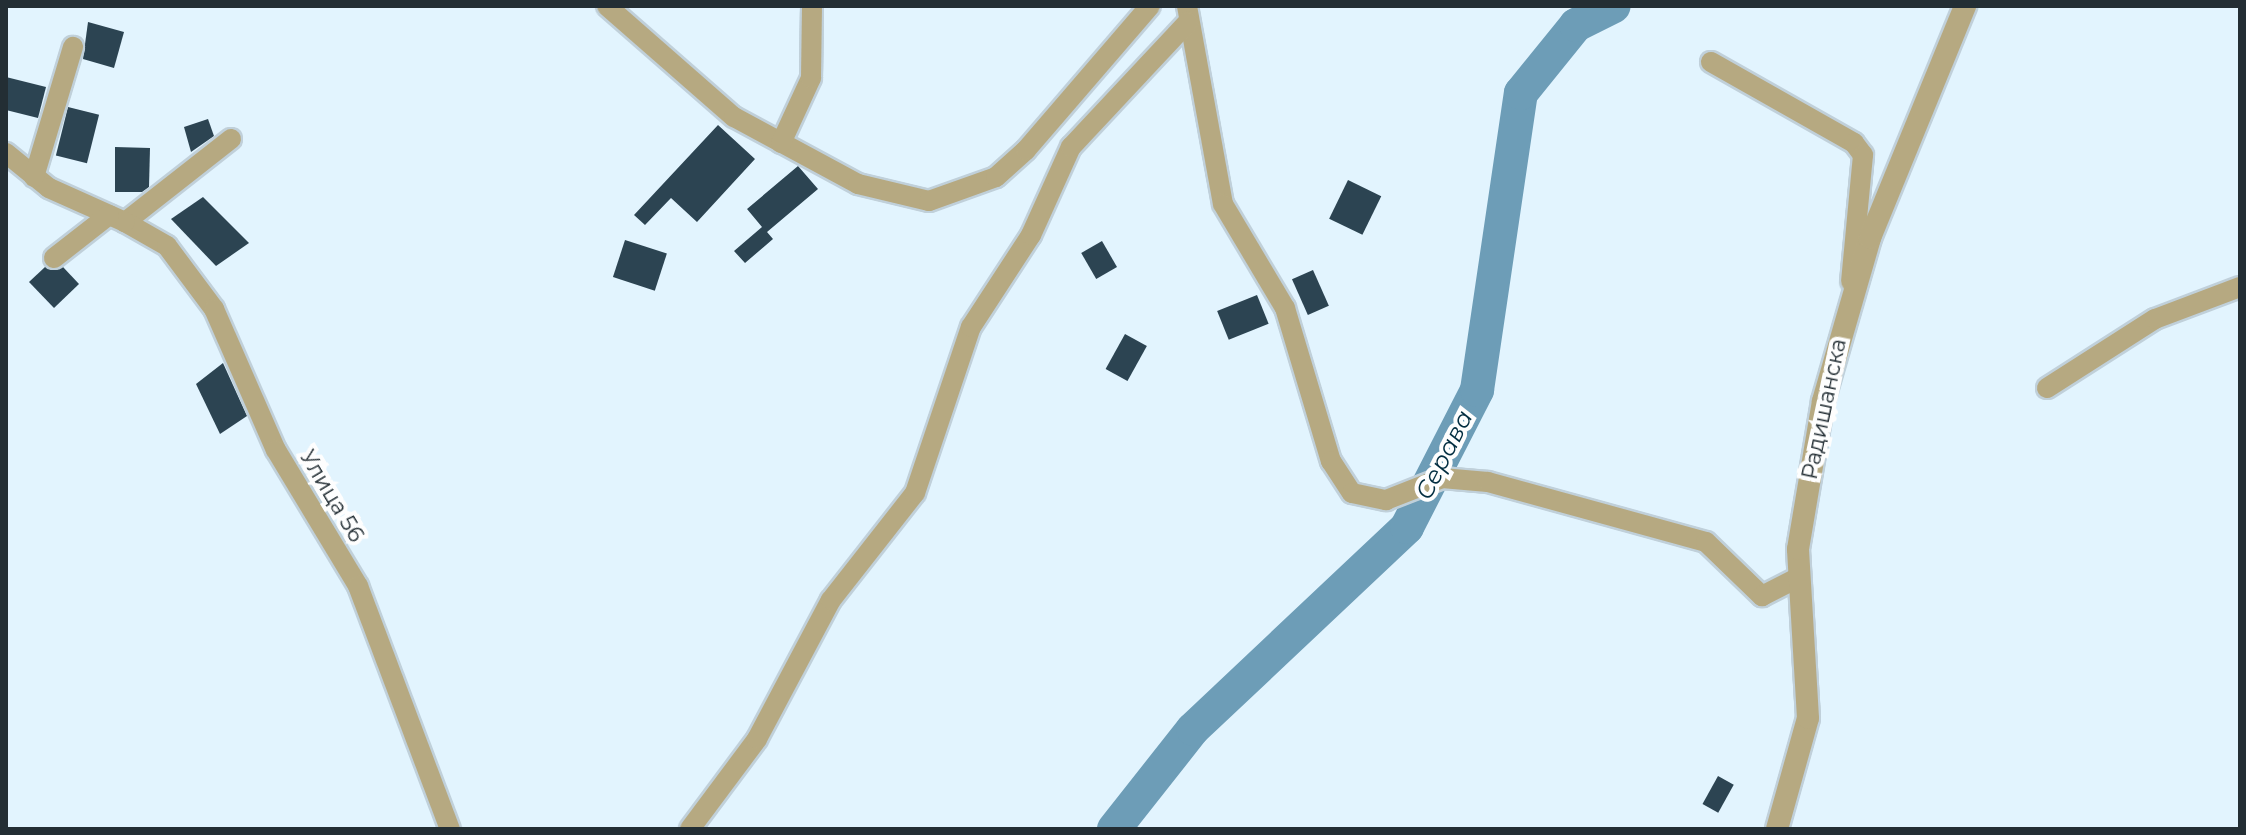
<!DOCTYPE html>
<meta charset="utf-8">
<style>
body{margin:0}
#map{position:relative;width:2246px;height:835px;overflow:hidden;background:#e2f4fe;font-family:Montserrat,sans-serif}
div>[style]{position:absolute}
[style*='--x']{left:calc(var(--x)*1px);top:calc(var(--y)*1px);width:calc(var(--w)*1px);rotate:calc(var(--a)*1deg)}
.river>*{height:34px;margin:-17px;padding:0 17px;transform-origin:17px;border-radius:17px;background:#6d9db7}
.building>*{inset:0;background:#2c4452;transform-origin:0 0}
.roads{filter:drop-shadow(2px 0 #c0d0da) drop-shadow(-2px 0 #c0d0da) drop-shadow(0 2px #c0d0da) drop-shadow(0 -2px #c0d0da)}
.minor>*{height:20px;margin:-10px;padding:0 10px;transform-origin:10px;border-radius:10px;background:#b6a981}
.tertiary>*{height:22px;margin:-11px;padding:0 11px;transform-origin:11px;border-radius:11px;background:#b6a981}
span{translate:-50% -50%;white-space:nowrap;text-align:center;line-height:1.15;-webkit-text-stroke:8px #fefefe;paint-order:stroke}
.street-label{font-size:22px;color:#232e34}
.water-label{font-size:24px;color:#032e41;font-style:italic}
.frame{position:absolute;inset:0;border:8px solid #232e34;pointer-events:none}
</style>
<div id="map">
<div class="river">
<i style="--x:1114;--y:829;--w:127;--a:-51.7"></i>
<i style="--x:1193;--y:729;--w:294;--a:-43.3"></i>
<i style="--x:1407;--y:527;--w:154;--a:-62.9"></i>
<i style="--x:1477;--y:390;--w:300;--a:-81.6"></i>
<i style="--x:1521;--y:93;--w:87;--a:-51"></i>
<i style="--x:1576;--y:25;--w:42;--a:-26.6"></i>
</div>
<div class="building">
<i style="clip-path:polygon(88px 22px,124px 32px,114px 68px,83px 59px)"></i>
<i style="clip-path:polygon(6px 77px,46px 87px,38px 118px,6px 110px)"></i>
<i style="left:68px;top:107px;width:32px;height:50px;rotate:14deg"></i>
<i style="clip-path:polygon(208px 119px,214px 136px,191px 152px,184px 127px)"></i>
<i style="clip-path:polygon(718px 125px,755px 159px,697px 222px,671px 198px,645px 225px,634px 215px)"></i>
<i style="clip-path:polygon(115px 147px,150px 148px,149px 187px,142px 192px,115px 192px)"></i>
<i style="clip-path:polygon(798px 166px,818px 189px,767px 232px,773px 239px,745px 263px,734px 251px,762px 227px,747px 209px)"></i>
<i style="left:1348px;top:180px;width:37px;height:43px;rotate:26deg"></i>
<i style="clip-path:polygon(203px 197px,249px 243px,216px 266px,171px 219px)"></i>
<i style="left:625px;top:240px;width:44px;height:39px;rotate:18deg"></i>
<i style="left:1102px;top:241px;width:30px;height:24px;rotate:60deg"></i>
<i style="clip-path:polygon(45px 267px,63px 267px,79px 284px,54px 308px,29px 282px)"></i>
<i style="left:1313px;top:270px;width:39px;height:23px;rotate:66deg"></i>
<i style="left:1257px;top:295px;width:31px;height:43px;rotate:68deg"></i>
<i style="left:1125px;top:334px;width:25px;height:40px;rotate:29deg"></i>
<i style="clip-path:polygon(223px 363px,247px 416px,220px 434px,196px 384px)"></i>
<i style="left:1718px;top:776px;width:18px;height:32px;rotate:29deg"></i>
</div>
<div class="roads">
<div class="minor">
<i style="--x:607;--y:6;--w:169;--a:41.2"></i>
<i style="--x:734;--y:117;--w:141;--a:28.4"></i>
<i style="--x:858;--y:184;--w:73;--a:13.5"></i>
<i style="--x:929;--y:201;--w:71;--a:-19.7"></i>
<i style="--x:996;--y:177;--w:40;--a:-42"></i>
<i style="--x:1026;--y:150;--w:190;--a:-49.3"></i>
<i style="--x:1187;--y:6;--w:201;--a:79.7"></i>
<i style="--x:1223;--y:204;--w:121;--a:59.2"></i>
<i style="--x:1285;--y:308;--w:160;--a:73.3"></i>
<i style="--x:1331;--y:461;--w:38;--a:57"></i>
<i style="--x:1352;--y:493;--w:35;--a:12"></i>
<i style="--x:1386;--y:500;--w:60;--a:-21.4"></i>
<i style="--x:1442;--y:478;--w:46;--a:5"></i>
<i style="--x:1488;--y:482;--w:226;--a:15.4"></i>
<i style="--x:1706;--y:542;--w:78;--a:44"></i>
<i style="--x:1762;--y:596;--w:38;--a:-27"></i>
<i style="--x:1711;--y:62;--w:164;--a:29.5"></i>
<i style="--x:1854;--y:143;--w:15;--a:53"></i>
<i style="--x:1863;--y:155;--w:127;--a:95.4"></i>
<i style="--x:231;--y:139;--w:135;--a:141.9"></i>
<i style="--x:125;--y:222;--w:48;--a:29.7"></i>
<i style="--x:167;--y:246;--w:79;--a:53.3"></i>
<i style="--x:214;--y:309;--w:154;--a:66.3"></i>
<i style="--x:276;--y:450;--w:159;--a:58.9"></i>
<i style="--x:358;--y:586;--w:260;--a:69.3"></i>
<i style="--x:781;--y:143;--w:72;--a:-65.2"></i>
<i style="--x:811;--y:78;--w:72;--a:-89.2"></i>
<i style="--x:6;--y:153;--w:55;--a:39.1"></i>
<i style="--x:49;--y:188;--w:83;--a:24.1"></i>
<i style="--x:34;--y:177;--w:136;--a:-73.3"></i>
<i style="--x:54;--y:258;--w:70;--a:-38"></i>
<i style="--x:2047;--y:388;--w:128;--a:-32.6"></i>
<i style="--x:2155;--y:319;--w:91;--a:-20.6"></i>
<i style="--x:690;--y:829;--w:112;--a:-53.3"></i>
<i style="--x:757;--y:739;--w:157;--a:-62"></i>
<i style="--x:831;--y:600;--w:136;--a:-51.9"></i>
<i style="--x:915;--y:493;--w:175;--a:-71.4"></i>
<i style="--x:971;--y:327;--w:110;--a:-56.9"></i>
<i style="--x:1031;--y:235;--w:97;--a:-65.6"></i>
<i style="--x:1071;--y:147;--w:171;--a:-46.9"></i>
</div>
<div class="tertiary">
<i style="--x:1777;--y:829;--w:115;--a:-74.4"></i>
<i style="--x:1808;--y:718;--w:169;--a:-93.4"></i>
<i style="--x:1798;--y:549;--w:150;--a:-80.4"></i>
<i style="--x:1823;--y:401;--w:170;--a:-73.9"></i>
<i style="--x:1870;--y:238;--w:251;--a:-67.7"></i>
</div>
</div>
<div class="street-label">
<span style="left:1824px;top:409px;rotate:-78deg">Радишанска</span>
<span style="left:332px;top:496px;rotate:59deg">Улица 56</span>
</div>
<div class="water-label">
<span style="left:1444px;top:455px;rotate:-63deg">Серава</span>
</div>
<div class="frame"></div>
</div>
